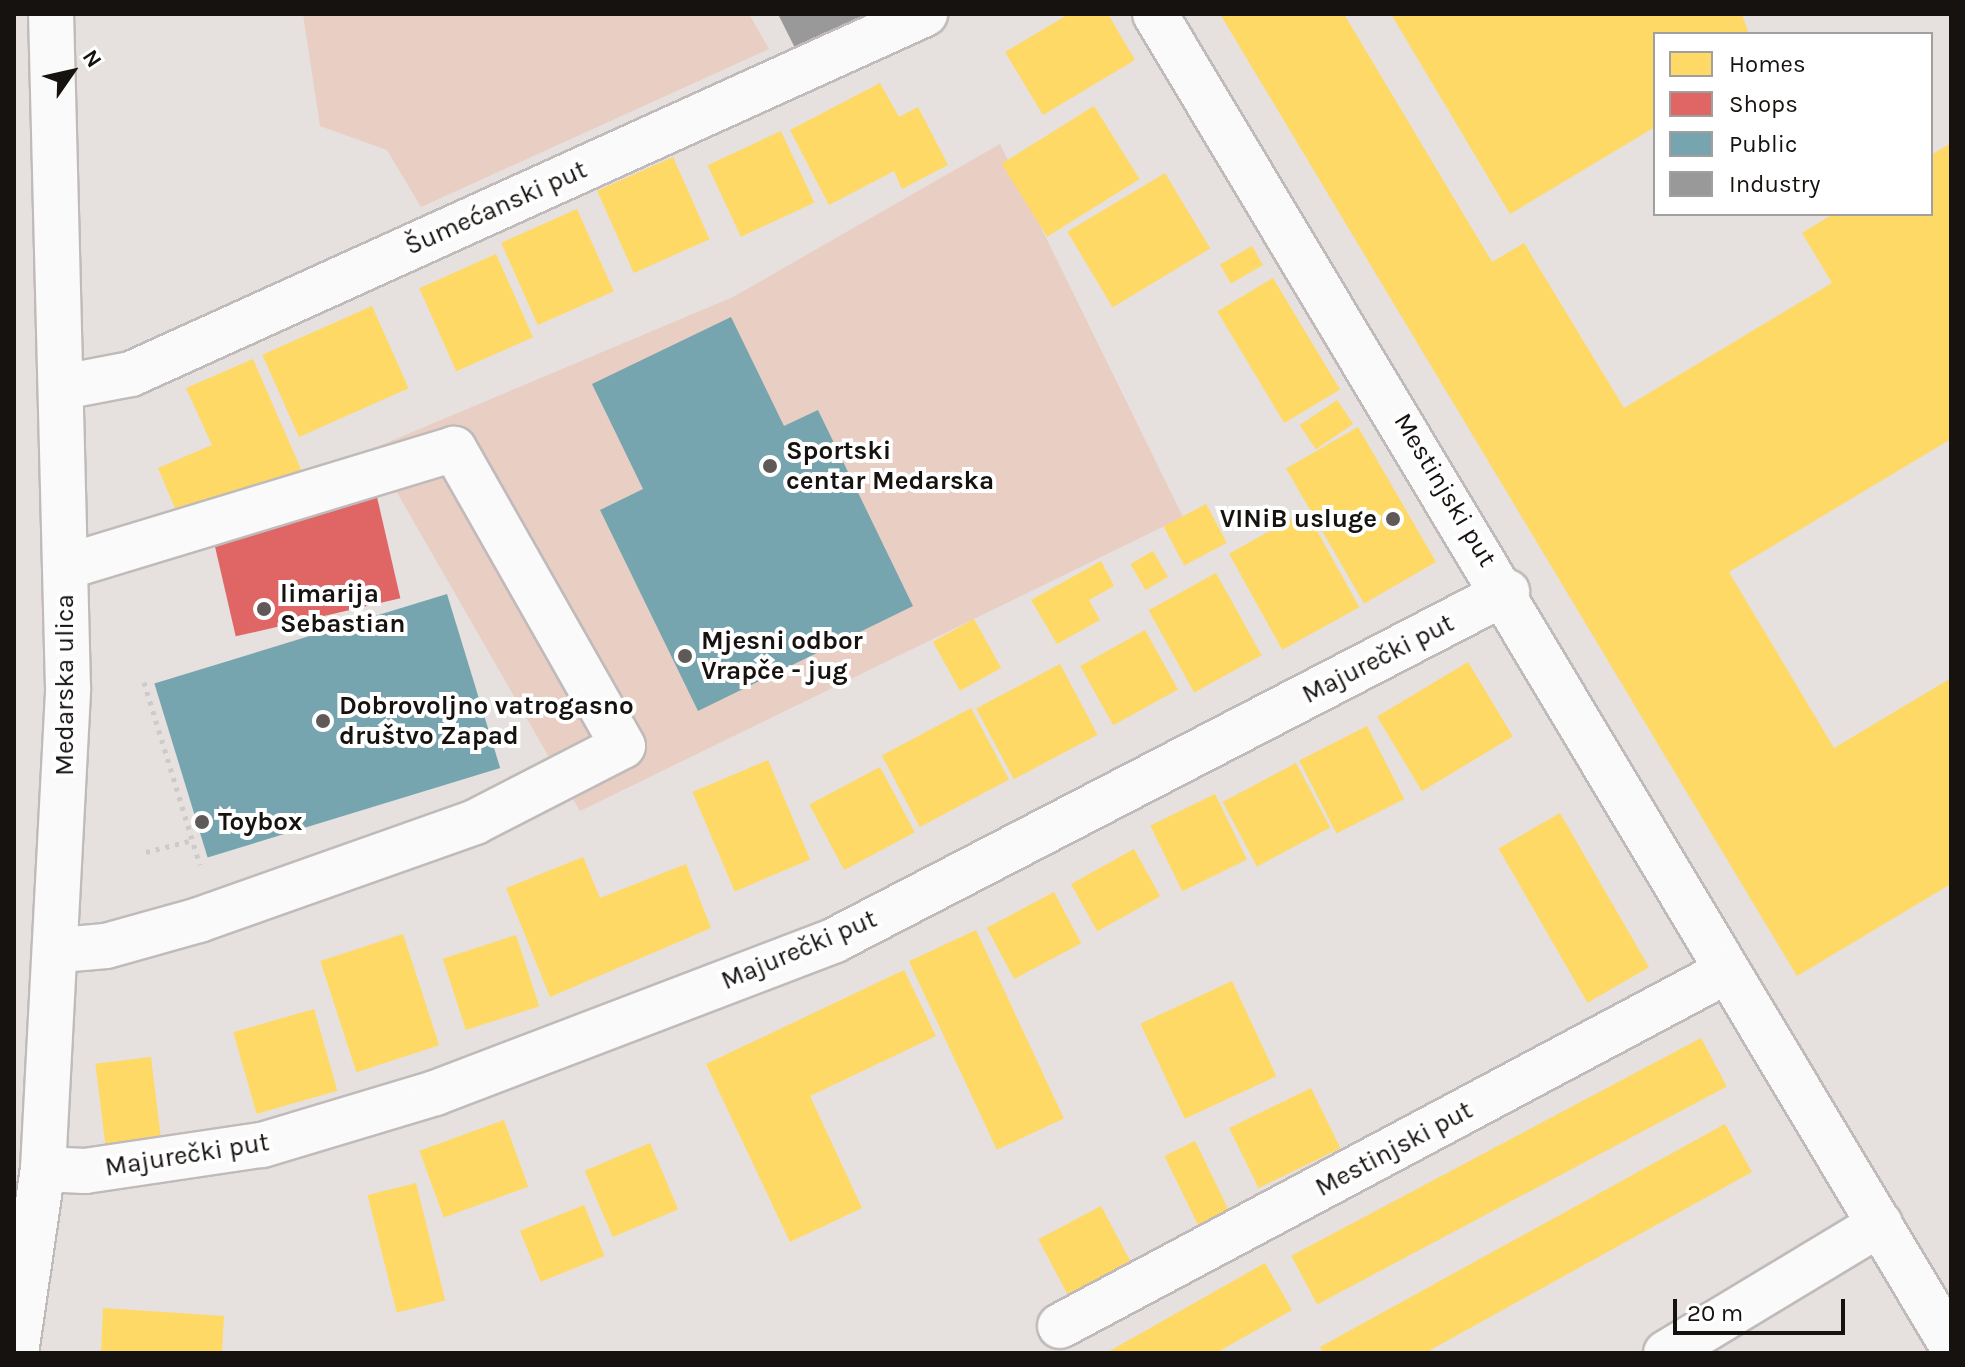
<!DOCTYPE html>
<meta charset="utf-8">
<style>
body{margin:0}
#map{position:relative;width:1965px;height:1367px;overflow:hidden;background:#e6e0de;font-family:Karla,sans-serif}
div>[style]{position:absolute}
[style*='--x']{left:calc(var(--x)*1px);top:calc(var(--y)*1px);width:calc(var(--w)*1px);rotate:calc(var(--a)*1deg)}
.green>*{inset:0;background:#e9cec4}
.homes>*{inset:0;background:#ffd966;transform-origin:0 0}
.shops>*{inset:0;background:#e06666;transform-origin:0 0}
.public>*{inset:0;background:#76a5af;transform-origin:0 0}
.industry>*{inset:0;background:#999}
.path>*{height:5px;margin-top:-2.5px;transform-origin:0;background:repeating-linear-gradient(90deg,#cccbca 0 4px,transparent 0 10px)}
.roads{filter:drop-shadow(2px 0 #c0bbba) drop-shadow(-2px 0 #c0bbba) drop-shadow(0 2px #c0bbba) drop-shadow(0 -2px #c0bbba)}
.minor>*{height:44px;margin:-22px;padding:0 22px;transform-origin:22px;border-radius:22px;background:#fbfafa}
.dots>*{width:22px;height:22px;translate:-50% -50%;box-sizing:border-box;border:4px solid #fff;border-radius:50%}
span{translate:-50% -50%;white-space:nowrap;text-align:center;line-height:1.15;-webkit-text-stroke:8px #fff;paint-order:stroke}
.street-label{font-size:26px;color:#161210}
.poi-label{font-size:26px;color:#161210;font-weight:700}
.left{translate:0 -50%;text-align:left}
.right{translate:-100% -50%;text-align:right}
.frame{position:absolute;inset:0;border:16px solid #161210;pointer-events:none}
.legend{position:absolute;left:1653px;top:32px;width:280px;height:184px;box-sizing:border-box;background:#fff;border:2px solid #a2a09f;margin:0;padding:10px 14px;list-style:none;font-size:24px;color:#161210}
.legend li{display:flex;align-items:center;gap:16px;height:40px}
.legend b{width:40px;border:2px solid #a2a09f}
.north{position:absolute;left:32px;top:32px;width:80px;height:80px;-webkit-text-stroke:6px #fff;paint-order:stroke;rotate:56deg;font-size:22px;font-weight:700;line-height:32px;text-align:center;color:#161210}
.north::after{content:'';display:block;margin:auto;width:28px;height:36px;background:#161210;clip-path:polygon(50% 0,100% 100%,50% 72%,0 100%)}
.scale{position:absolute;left:1673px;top:1299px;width:172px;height:36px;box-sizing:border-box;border:4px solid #161210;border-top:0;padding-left:10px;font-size:24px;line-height:28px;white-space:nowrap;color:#161210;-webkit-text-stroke:6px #fff;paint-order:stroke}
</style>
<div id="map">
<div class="green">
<i style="clip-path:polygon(303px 14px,749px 14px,769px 49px,421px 207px,387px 150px,320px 126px)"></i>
<i style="clip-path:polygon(1000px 144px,1183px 517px,580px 811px,372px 449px,733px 297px)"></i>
</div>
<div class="homes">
<i style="clip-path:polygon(1069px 14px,1108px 14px,1135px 60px,1043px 115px,1005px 52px)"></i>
<i style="clip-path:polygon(1220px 14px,1344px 14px,1492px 262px,1524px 243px,1624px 408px,1832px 283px,1802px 233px,1833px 214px,1931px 214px,1931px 155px,1951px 143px,1951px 439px,1729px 572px,1834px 748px,1951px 678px,1951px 884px,1797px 976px)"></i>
<i style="clip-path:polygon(1391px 14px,1742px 14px,1749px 34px,1655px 34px,1655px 127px,1510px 214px)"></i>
<i style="clip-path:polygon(880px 83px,899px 117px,918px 107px,948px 165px,902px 189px,894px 171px,829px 205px,790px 130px)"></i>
<i style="left:1094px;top:106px;width:86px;height:109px;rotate:58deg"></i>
<i style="left:781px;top:131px;width:79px;height:81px;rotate:65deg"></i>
<i style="left:673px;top:157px;width:90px;height:83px;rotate:66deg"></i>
<i style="left:1165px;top:173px;width:88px;height:114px;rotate:59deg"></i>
<i style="left:577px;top:209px;width:90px;height:83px;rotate:66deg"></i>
<i style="left:1252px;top:246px;width:22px;height:37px;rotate:60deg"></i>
<i style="left:496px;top:254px;width:91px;height:84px;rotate:66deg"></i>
<i style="left:1273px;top:278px;width:130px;height:65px;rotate:59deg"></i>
<i style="left:372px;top:306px;width:90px;height:120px;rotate:66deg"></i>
<i style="clip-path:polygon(253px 359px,303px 474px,183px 527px,158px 468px,212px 445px,186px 388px)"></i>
<i style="left:1337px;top:400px;width:29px;height:45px;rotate:56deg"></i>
<i style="left:1358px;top:427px;width:156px;height:83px;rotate:60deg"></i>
<i style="left:1206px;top:504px;width:44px;height:48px;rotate:62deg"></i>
<i style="left:1306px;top:511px;width:110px;height:88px;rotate:61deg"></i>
<i style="left:1153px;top:551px;width:30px;height:26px;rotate:60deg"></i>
<i style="clip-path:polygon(1101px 561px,1114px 586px,1089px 600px,1100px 620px,1057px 644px,1031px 600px)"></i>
<i style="left:1216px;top:573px;width:94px;height:77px;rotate:61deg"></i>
<i style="left:974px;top:619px;width:56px;height:47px;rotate:61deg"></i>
<i style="left:1145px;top:630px;width:68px;height:74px;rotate:61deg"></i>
<i style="left:1468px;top:662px;width:87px;height:106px;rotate:59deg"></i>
<i style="left:1060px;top:664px;width:80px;height:95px;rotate:62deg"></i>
<i style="left:971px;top:708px;width:81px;height:101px;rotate:62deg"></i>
<i style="left:1367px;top:726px;width:82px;height:76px;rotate:63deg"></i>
<i style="left:768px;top:760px;width:108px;height:82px;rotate:67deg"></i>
<i style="left:1296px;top:763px;width:73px;height:83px;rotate:62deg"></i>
<i style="left:880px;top:767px;width:74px;height:80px;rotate:62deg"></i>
<i style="left:1215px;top:794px;width:73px;height:72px;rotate:64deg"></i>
<i style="left:1560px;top:813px;width:178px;height:71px;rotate:60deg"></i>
<i style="left:1134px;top:849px;width:54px;height:72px;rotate:61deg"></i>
<i style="clip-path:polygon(583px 857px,600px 898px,686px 864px,711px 928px,550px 997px,506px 888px)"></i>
<i style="left:1054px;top:892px;width:58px;height:76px;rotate:62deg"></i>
<i style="left:976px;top:930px;width:208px;height:74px;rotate:65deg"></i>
<i style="left:403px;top:934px;width:117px;height:87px;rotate:72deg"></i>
<i style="left:516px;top:935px;width:75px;height:77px;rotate:72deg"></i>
<i style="clip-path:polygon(904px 970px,936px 1036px,810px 1096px,862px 1208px,790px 1242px,706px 1064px)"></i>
<i style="left:1232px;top:981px;width:105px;height:101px;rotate:65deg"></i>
<i style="left:314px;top:1009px;width:85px;height:84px;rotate:74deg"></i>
<i style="left:1701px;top:1038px;width:55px;height:464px;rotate:62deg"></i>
<i style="left:151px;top:1057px;width:82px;height:56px;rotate:83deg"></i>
<i style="left:1311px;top:1088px;width:67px;height:91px;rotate:64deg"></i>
<i style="left:504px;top:1120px;width:71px;height:90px;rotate:70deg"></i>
<i style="clip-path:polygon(1725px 1124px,1752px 1172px,1425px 1353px,1323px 1353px,1320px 1347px)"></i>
<i style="left:1195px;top:1141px;width:93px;height:34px;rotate:64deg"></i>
<i style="left:650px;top:1143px;width:72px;height:71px;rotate:67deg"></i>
<i style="left:416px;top:1183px;width:121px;height:50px;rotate:76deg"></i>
<i style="left:584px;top:1205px;width:55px;height:69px;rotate:68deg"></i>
<i style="left:1101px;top:1206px;width:72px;height:71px;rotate:62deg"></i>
<i style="clip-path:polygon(1265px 1263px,1292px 1310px,1216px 1353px,1106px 1353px)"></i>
<i style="clip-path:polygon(103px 1308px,224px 1316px,222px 1353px,101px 1353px)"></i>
</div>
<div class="shops">
<i style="left:377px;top:497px;width:104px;height:169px;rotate:77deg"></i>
</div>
<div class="public">
<i style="clip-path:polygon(731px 317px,784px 426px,818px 410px,913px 606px,698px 711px,600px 510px,643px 489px,592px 384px)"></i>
<i style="left:447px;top:594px;width:182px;height:306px;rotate:73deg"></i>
</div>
<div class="industry">
<i style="clip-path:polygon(778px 14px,883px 14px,799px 56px)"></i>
</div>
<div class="path">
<i style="--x:144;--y:682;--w:191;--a:73"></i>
<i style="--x:146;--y:852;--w:49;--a:-14.3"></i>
</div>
<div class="roads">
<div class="minor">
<i style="--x:1155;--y:14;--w:1550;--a:59.1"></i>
<i style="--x:63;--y:387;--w:69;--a:-10.8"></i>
<i style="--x:131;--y:374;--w:872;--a:-24.39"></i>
<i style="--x:60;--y:950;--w:46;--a:-5"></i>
<i style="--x:106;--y:946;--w:97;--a:-15.6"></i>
<i style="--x:199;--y:920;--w:293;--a:-19.5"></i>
<i style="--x:475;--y:822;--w:166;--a:-27.2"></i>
<i style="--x:623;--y:746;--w:342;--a:-119.6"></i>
<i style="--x:454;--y:449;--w:406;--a:163.1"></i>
<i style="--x:43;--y:1169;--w:42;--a:2.7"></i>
<i style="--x:85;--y:1171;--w:179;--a:-8.4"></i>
<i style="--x:262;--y:1145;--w:181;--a:-16.7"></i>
<i style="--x:435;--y:1093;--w:428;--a:-20.9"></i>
<i style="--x:835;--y:940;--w:757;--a:-27.38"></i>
<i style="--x:1060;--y:1326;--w:756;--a:-28.02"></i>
<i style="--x:16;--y:1353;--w:186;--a:-81.7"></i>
<i style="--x:43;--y:1169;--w:482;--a:-87"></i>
<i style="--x:68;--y:688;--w:674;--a:-91.44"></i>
<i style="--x:1666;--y:1353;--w:250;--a:-31.1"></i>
</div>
</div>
<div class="dots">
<i style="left:770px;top:466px;background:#5f5a58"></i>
<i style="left:1393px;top:519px;background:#5f5a58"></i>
<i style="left:264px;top:609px;background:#5f5a58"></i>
<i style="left:685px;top:656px;background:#5f5a58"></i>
<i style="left:323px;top:721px;background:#5f5a58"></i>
<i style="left:202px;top:822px;background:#5f5a58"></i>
</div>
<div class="street-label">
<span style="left:496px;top:208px;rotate:-24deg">Šumećanski put</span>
<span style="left:1445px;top:490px;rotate:59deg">Mestinjski put</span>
<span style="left:1378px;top:659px;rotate:-27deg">Majurečki put</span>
<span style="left:65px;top:685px;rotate:-90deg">Medarska ulica</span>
<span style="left:799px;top:950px;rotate:-23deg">Majurečki put</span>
<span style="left:1394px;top:1149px;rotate:-28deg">Mestinjski put</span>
<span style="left:187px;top:1155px;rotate:-9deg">Majurečki put</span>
</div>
<div class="poi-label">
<span class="left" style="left:786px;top:466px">Sportski<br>centar Medarska</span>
<span class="right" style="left:1377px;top:519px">VINiB usluge</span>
<span class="left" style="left:280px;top:609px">limarija<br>Sebastian</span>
<span class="left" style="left:701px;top:656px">Mjesni odbor<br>Vrapče - jug</span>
<span class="left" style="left:339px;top:721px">Dobrovoljno vatrogasno<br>društvo Zapad</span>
<span class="left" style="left:218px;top:822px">Toybox</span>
</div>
<div class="frame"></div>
<ul class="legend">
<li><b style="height:22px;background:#ffd966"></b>Homes</li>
<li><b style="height:22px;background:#e06666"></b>Shops</li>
<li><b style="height:22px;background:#76a5af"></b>Public</li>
<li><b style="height:22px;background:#999"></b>Industry</li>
</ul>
<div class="north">N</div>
<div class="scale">20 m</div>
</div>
